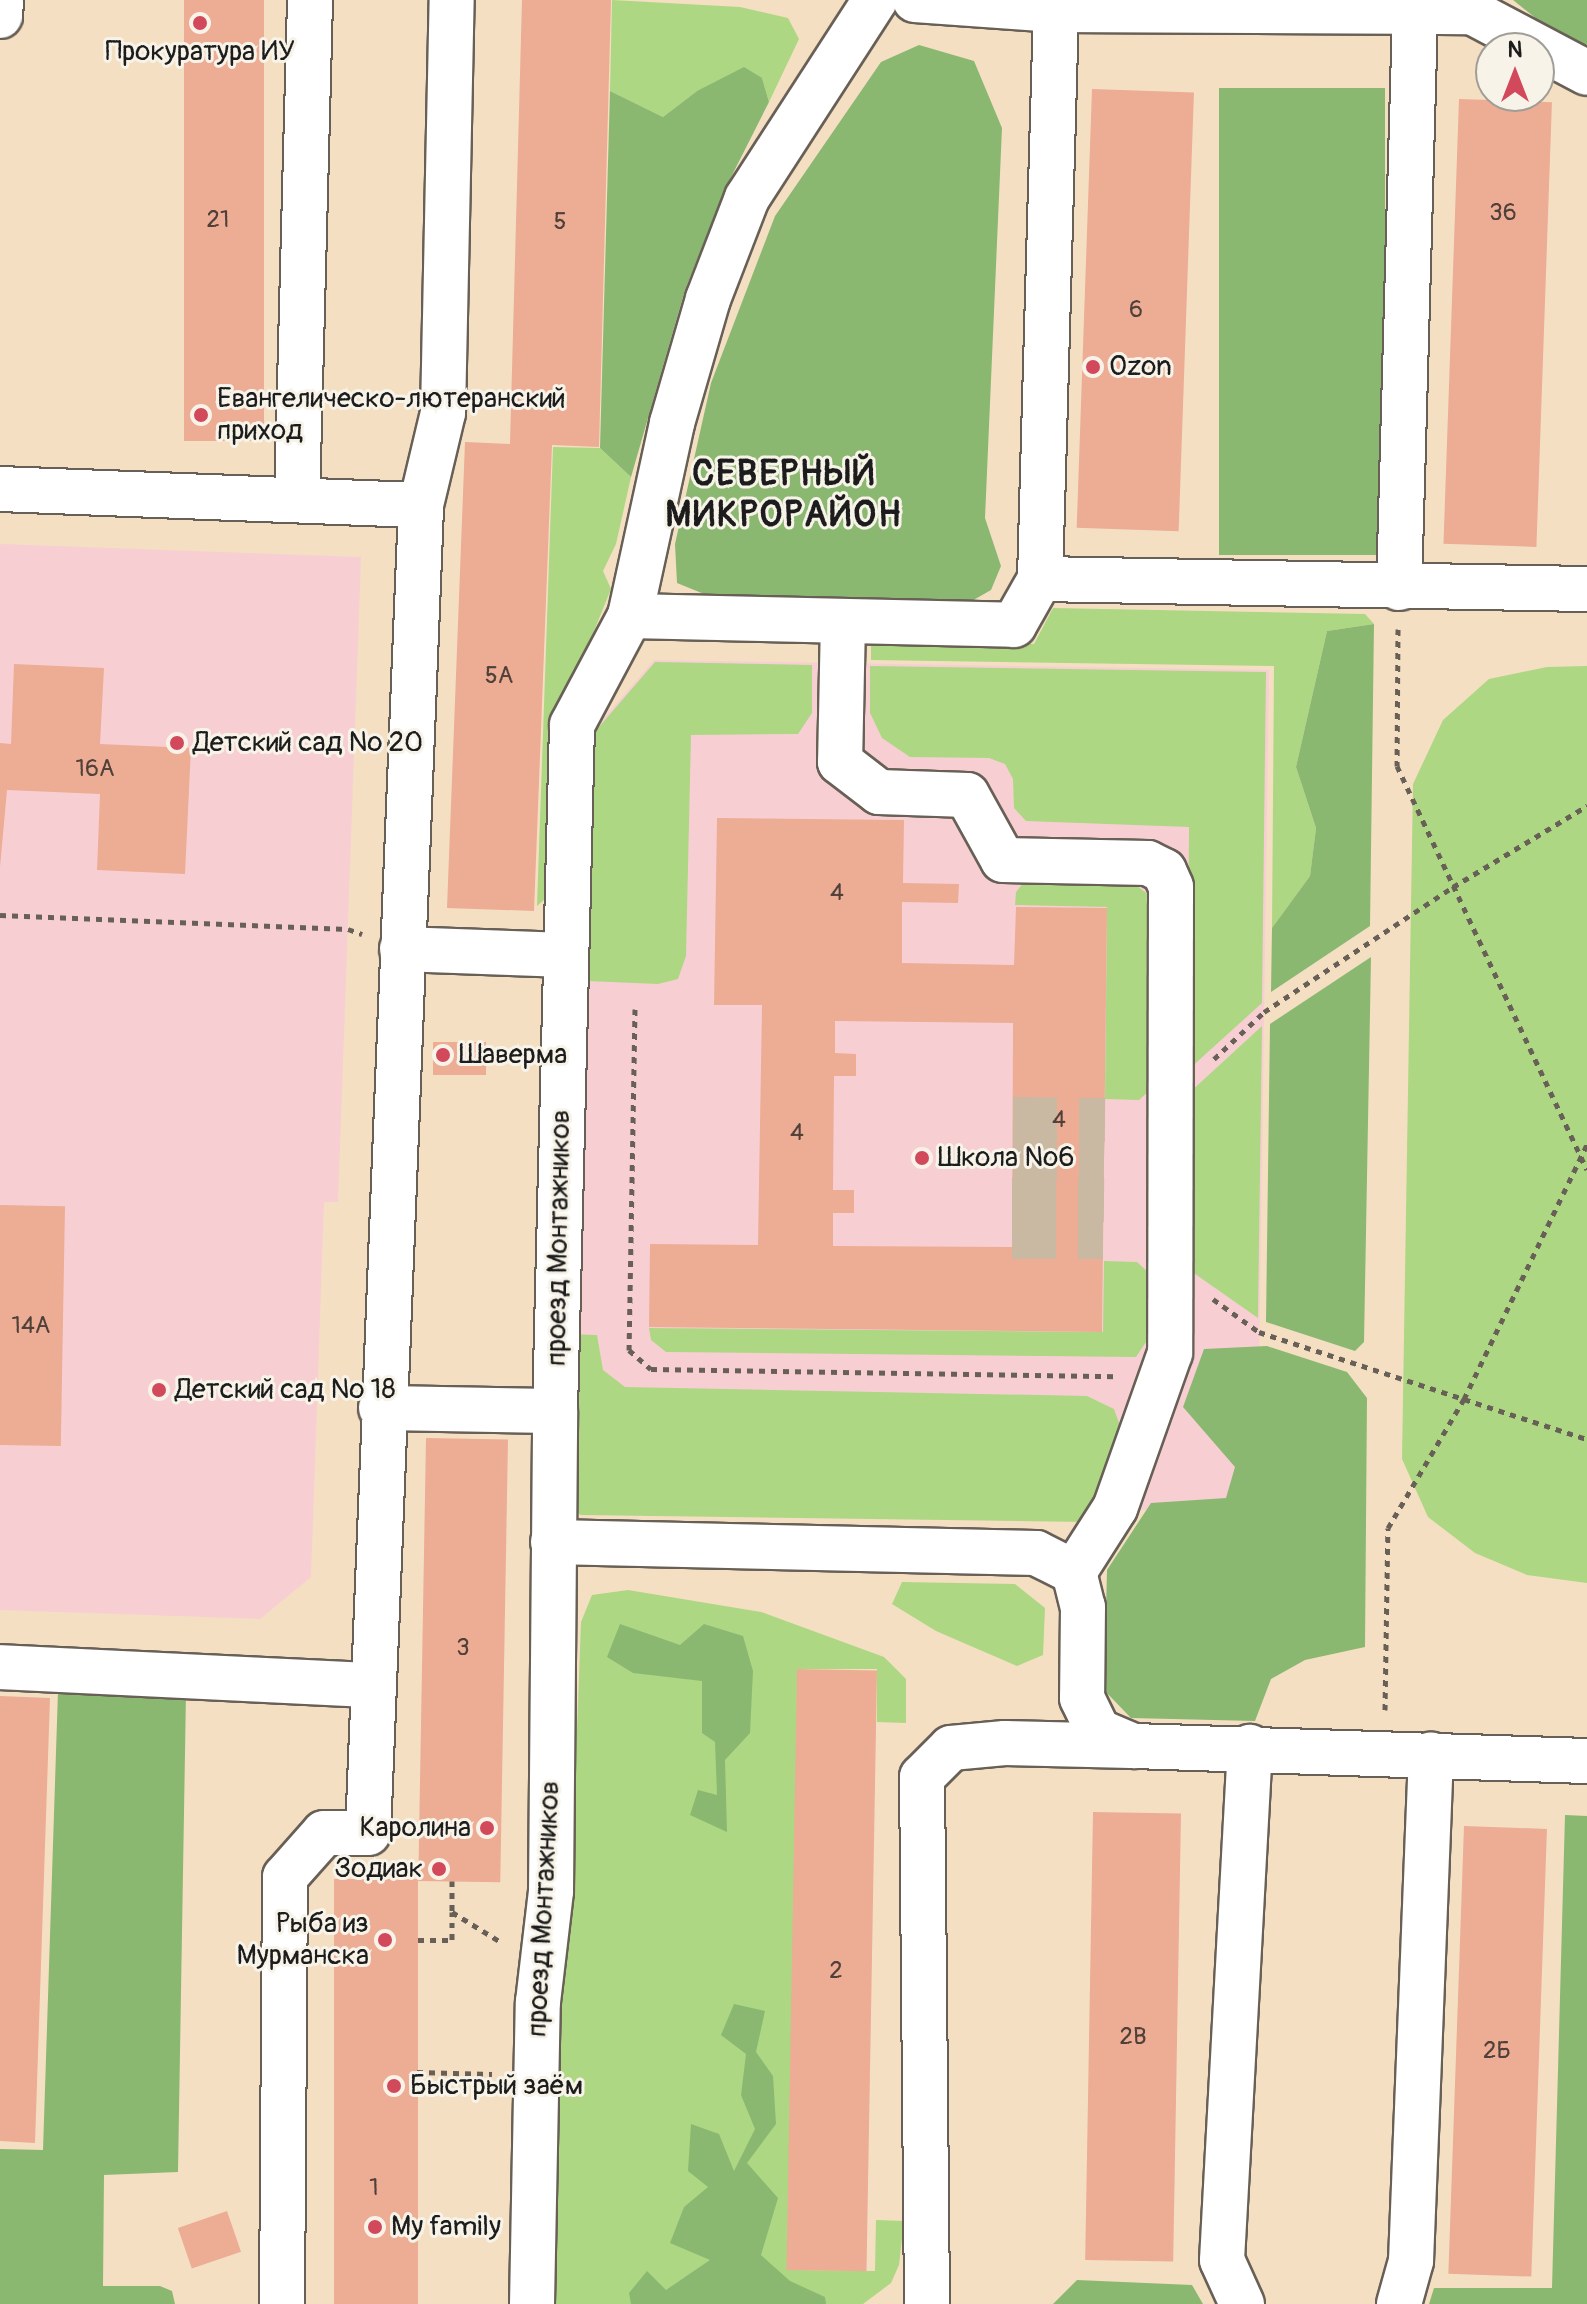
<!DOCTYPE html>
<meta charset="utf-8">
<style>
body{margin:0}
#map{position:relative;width:1587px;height:2304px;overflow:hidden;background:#f4dfc3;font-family:Pangolin,sans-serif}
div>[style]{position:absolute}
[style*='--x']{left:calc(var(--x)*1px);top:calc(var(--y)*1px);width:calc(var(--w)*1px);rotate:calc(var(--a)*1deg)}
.built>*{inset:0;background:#f7cfd3}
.green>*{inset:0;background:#add783}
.forest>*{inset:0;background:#8ab871;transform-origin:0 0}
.building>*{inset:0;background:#edac94;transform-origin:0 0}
.minor-tunnel>*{height:44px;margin-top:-22px;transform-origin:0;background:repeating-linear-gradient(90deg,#c9b8a2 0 44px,transparent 0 66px)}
.path>*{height:5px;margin-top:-2.5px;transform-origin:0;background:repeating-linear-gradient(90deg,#686056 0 6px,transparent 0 12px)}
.roads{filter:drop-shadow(2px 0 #686056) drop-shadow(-2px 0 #686056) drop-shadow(0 2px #686056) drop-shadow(0 -2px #686056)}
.minor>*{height:44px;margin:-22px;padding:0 22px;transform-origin:22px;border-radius:22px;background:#fff}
.dots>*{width:22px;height:22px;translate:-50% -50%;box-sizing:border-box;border:4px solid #f7f3e8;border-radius:50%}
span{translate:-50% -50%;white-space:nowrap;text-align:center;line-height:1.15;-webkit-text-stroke:6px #f7f3e8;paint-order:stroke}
.number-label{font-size:24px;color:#50403a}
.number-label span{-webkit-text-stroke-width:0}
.poi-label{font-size:28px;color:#1c1c1c}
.left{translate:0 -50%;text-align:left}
.right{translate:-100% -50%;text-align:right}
.street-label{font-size:28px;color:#1c1c1c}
.district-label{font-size:36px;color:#1c1c1c;font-weight:700;letter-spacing:2px}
.north{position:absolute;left:1475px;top:32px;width:80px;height:80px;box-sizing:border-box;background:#f7f3e8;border:2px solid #9f9d96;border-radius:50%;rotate:0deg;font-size:22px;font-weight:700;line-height:32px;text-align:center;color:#1c1c1c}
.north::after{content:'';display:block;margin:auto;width:28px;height:36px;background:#d1495b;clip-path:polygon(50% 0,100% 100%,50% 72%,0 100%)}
</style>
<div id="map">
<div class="built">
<i style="clip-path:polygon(0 544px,361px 557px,338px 1202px,324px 1202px,311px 1577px,260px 1619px,0 1610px)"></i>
<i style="clip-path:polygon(654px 660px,1269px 670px,1257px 1512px,576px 1501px,590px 734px)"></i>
</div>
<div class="green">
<i style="clip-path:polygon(612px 0,740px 7px,788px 18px,799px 39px,769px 102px,762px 78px,697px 91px,663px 117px,610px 91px)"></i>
<i style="clip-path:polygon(553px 447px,600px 448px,631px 477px,616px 544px,603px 571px,611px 589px,561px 712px,546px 898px,537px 906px)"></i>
<i style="clip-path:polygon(1053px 608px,1365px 614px,1374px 624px,1327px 631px,1296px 767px,1316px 828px,1310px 876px,1272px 928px,1274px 666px,871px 660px,871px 640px,1034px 644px)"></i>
<i style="clip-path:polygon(655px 662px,812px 665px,812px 713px,798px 734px,691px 735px,686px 956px,678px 979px,658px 984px,587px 981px,592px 735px)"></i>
<i style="clip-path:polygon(870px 666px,1266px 672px,1262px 1003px,1187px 1071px,1189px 827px,1026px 821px,1014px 808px,1013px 779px,1005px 764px,989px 758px,910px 757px,882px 738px,870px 713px)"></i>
<i style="clip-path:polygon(1587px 666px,1587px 1583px,1527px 1575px,1475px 1553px,1428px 1517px,1402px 1459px,1413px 784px,1443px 720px,1489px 679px,1547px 667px)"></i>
<i style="clip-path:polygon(1024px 882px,1132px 882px,1154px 899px,1151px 1089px,1139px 1100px,1105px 1099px,1107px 907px,1015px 905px,1016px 892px)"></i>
<i style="clip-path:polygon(1262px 1026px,1258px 1318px,1188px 1269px,1189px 1093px)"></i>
<i style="clip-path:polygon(1104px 1261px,1137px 1262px,1149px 1273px,1150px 1336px,1136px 1357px,666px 1352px,651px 1340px,649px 1328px,1103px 1332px)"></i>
<i style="clip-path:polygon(565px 1334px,597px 1335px,603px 1370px,625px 1387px,1087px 1396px,1114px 1409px,1123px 1434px,1088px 1522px,581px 1515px,564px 1506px)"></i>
<i style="clip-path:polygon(902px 1582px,1015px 1584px,1045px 1608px,1043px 1655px,1017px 1666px,936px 1631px,892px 1604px)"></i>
<i style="clip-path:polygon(628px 1590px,761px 1612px,884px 1657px,906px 1679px,906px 1723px,877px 1722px,877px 1669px,797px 1669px,795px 2270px,875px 2271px,876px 2220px,904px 2221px,899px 2265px,891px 2283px,863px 2304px,550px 2304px,558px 2009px,571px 1895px,581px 1622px,592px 1595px)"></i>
</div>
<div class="forest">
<i style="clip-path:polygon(1513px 0,1587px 0,1587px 44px,1584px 47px,1559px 37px)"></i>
<i style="clip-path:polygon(919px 45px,974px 61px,1002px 128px,985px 518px,1001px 566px,991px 590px,970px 602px,704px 594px,677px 583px,675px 544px,711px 383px,775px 216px,881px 62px)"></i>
<i style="clip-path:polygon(744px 67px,762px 78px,769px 102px,725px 189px,685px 290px,631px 477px,600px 448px,610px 91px,663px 117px,697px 91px)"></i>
<i style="left:1219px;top:88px;width:166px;height:467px"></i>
<i style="clip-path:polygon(1374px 624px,1370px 926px,1271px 992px,1272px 928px,1310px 876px,1316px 828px,1296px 767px,1327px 631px)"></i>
<i style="clip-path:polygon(1371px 957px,1364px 1342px,1355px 1351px,1266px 1322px,1270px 1024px)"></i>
<i style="clip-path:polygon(1267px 1346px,1347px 1372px,1367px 1398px,1365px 1647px,1305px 1660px,1271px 1679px,1255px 1721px,1131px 1718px,1104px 1690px,1107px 1570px,1151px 1503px,1226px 1498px,1235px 1467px,1183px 1407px,1204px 1349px)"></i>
<i style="clip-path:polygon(620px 1624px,680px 1645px,704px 1624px,743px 1636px,753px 1671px,750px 1733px,725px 1760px,727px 1832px,690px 1815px,698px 1790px,717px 1795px,715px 1742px,702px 1733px,702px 1681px,633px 1673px,607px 1657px)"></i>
<i style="clip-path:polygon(58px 1691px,186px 1693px,178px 2172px,104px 2175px,103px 2286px,160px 2286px,172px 2291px,175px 2304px,0 2304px,0 2149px,43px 2150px)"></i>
<i style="clip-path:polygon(1565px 1815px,1587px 1816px,1587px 2304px,1429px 2304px,1434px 2288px,1552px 2288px)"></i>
<i style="clip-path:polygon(734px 2004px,765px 2011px,756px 2052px,773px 2076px,776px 2124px,747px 2163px,778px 2198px,761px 2255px,790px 2281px,825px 2297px,826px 2304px,631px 2304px,629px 2293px,647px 2271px,666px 2290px,710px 2260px,670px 2243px,684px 2207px,708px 2187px,688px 2171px,691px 2124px,719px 2134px,734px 2171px,755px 2129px,741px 2095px,746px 2054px,721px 2035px)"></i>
<i style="clip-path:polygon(1077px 2280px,1192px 2285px,1203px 2304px,1053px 2304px)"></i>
</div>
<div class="building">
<i style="left:184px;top:0;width:80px;height:441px"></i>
<i style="clip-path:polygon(522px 0,611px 0,599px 447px,552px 445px,534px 911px,447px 908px,465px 442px,510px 444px)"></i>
<i style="left:1092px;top:89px;width:102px;height:439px;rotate:2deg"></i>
<i style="left:1459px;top:99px;width:93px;height:445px;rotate:2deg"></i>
<i style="clip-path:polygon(14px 664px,104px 668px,100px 744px,191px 748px,185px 874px,97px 870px,100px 794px,7px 790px,0 867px,0 743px,11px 744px)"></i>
<i style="clip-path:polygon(evenodd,717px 818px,904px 820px,903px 883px,959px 884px,958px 903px,902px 902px,902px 963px,1014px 965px,1016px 907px,1107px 908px,1102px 1332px,649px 1327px,650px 1244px,758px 1245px,762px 1005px,714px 1005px,717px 818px,835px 1021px,1013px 1023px,1012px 1247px,833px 1246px,833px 1213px,854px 1213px,854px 1190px,833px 1190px,834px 1076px,856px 1076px,856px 1054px,835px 1053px,835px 1021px)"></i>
<i style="left:433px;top:1042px;width:53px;height:33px"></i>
<i style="left:0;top:1205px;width:65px;height:240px;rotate:1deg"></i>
<i style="left:426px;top:1438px;width:82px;height:443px;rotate:1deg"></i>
<i style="left:797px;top:1669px;width:80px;height:601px;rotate:1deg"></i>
<i style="clip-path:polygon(0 1696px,50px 1698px,35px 2143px,0 2141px)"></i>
<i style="left:1093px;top:1812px;width:88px;height:448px;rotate:1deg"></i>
<i style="left:1464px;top:1826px;width:83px;height:448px;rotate:2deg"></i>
<i style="left:334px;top:1879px;width:84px;height:425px"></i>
<i style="left:227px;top:2211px;width:43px;height:52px;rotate:71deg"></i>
</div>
<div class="minor-tunnel">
<i style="--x:1013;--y:1119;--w:92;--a:0.6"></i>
<i style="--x:1013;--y:1158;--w:91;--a:1.3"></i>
<i style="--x:1012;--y:1199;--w:92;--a:0.6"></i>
<i style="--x:1012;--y:1237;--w:91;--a:0"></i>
</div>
<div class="path">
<i style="--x:1398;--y:629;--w:137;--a:90.4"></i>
<i style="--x:1397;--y:766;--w:446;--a:64.8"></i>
<i style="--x:0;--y:915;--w:348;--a:2.3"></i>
<i style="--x:348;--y:929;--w:15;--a:20"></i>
<i style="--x:635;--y:1009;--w:341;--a:91"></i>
<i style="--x:629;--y:1350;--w:29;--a:41"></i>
<i style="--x:651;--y:1369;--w:465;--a:0.9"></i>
<i style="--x:1214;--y:1059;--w:69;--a:-43.2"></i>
<i style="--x:1264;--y:1012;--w:227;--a:-33.5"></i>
<i style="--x:1453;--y:887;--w:157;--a:-31.2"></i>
<i style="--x:1213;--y:1299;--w:57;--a:35.7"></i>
<i style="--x:1259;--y:1332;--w:345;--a:18.1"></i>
<i style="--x:1385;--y:1710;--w:182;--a:-89.1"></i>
<i style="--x:1388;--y:1528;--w:150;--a:-59.5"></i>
<i style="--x:1464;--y:1399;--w:283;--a:-64.2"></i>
<i style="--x:452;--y:1881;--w:31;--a:90"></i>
<i style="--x:418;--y:1940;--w:34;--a:0"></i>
<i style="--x:452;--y:1940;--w:28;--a:-90"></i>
<i style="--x:452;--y:1912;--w:57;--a:31.5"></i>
<i style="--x:417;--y:2072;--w:75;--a:1.5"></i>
</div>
<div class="roads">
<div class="minor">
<i style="--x:915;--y:0;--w:141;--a:4.1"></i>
<i style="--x:1056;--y:10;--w:416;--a:0.3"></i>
<i style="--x:1472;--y:12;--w:130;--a:27.9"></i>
<i style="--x:0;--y:16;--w:16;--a:-86"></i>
<i style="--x:0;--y:489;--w:421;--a:2.2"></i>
<i style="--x:421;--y:505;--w:95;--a:-76.6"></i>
<i style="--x:443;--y:413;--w:413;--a:-88.8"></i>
<i style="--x:297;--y:500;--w:500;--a:-88.51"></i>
<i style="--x:1040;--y:579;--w:569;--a:-88.39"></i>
<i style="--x:1399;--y:588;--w:572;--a:-88.4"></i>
<i style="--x:630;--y:616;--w:384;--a:1.3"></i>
<i style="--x:1014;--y:625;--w:53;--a:-60.5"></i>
<i style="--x:1040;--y:579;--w:547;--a:1.05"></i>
<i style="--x:843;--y:621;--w:141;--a:91.2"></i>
<i style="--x:840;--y:762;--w:49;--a:37.6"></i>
<i style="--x:879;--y:792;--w:88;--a:2"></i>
<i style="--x:967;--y:795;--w:74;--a:61"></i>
<i style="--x:1003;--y:860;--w:145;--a:1.2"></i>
<i style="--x:1148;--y:863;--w:18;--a:27"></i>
<i style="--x:1164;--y:871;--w:17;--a:66"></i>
<i style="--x:1171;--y:887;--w:466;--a:90.1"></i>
<i style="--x:1170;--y:1353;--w:164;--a:109.5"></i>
<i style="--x:1115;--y:1508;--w:76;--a:122.6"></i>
<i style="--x:402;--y:949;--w:162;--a:2.1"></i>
<i style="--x:381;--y:1408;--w:174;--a:1"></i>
<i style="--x:553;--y:1542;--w:483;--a:1.3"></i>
<i style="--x:1036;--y:1553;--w:42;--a:26.6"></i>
<i style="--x:1074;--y:1572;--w:36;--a:76"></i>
<i style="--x:1083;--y:1607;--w:91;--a:90.6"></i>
<i style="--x:1082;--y:1698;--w:37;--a:64"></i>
<i style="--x:1098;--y:1731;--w:39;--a:23"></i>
<i style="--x:1134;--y:1746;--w:453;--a:1.9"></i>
<i style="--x:0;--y:1667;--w:372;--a:2.8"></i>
<i style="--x:282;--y:2304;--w:427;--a:-89.6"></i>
<i style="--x:285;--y:1877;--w:59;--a:-48.4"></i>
<i style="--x:324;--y:1833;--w:44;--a:0"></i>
<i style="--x:368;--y:1833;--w:1329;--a:-87.71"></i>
<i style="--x:532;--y:2304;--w:302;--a:-88.9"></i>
<i style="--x:538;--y:2002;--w:112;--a:-83.3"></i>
<i style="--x:551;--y:1891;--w:480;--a:-89.5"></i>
<i style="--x:555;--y:1411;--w:686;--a:-88.58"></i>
<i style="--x:572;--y:725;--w:123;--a:-62"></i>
<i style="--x:630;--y:616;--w:198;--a:-77.7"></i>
<i style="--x:672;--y:423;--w:129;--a:-73.8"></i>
<i style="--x:708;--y:299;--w:108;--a:-68.9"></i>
<i style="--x:747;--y:198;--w:236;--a:-57.1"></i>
<i style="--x:927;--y:2304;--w:527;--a:-90.54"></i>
<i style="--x:922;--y:1777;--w:41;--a:-45"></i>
<i style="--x:951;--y:1748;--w:54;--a:-5.3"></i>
<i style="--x:1005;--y:1743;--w:126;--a:1.4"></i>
<i style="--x:1242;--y:2304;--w:48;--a:-114.4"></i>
<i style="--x:1222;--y:2260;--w:514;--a:-86.88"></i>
<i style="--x:1399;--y:2304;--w:45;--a:-74.4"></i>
<i style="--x:1411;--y:2261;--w:507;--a:-87.74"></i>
</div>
</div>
<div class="dots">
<i style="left:200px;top:23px;background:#d1495b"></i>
<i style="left:1093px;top:367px;background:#d1495b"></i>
<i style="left:201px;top:415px;background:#d1495b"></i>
<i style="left:177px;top:743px;background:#d1495b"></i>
<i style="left:443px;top:1055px;background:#d1495b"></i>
<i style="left:922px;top:1158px;background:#d1495b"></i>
<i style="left:159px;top:1390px;background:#d1495b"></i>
<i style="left:487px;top:1828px;background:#d1495b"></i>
<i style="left:439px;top:1869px;background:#d1495b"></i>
<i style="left:385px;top:1940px;background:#d1495b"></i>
<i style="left:394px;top:2086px;background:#d1495b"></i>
<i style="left:375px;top:2227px;background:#d1495b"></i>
</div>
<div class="number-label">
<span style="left:1503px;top:213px">36</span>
<span style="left:218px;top:220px">21</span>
<span style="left:560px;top:222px">5</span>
<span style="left:1136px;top:310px">6</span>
<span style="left:499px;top:676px">5А</span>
<span style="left:95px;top:769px">16А</span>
<span style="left:837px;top:893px">4</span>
<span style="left:1059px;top:1120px">4</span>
<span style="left:797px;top:1133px">4</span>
<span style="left:31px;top:1326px">14А</span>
<span style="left:463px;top:1648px">3</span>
<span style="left:836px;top:1971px">2</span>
<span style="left:1133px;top:2037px">2В</span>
<span style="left:1497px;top:2051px">2Б</span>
<span style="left:374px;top:2188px">1</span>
</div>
<div class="poi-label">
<span style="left:200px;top:52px">Прокуратура ИУ</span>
<span class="left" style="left:1109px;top:367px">Ozon</span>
<span class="left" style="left:217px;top:415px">Евангелическо-лютеранский<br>приход</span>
<span class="left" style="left:193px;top:743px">Детский сад № 20</span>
<span class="left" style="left:459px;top:1055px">Шаверма</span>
<span class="left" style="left:938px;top:1158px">Школа №6</span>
<span class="left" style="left:175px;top:1390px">Детский сад № 18</span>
<span class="right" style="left:471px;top:1828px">Каролина</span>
<span class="right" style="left:423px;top:1869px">Зодиак</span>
<span class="right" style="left:369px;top:1940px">Рыба из<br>Мурманска</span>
<span class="left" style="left:410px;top:2086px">Быстрый заём</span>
<span class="left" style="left:391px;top:2227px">My family</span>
</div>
<div class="street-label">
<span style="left:559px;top:1238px;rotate:-89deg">проезд Монтажников</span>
<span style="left:544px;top:1909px;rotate:-87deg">проезд Монтажников</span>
</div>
<div class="district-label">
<span style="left:784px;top:494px">СЕВЕРНЫЙ<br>МИКРОРАЙОН</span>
</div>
<div class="north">N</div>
</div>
